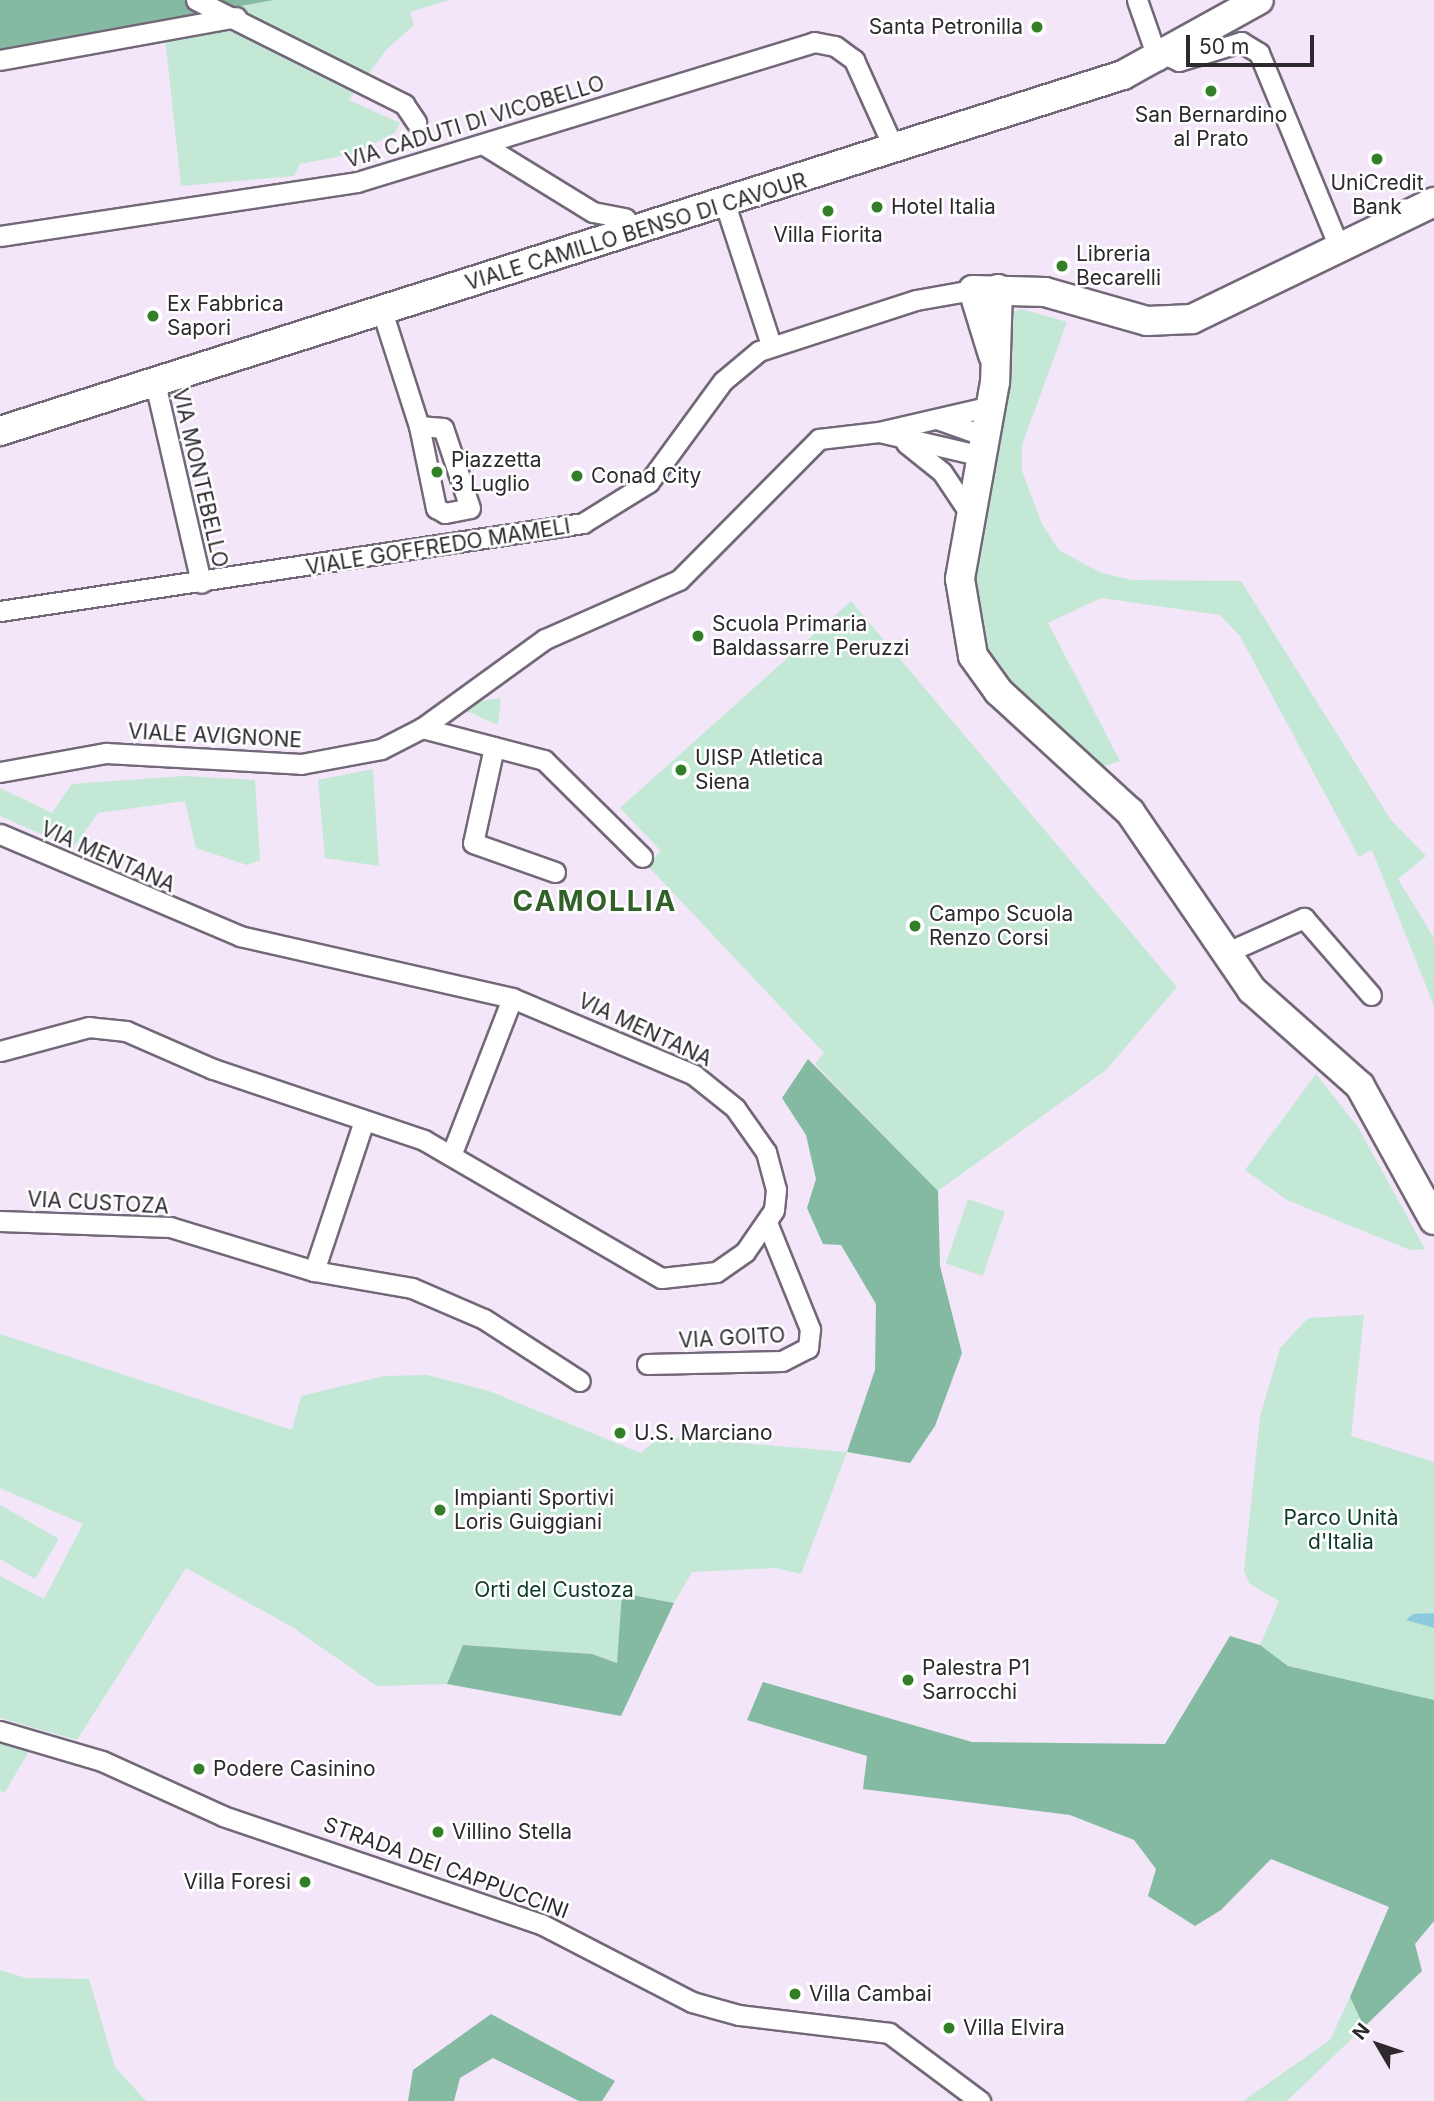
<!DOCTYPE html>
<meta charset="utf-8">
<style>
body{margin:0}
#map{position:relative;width:1434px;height:2101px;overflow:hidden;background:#f2e6f8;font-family:Inter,sans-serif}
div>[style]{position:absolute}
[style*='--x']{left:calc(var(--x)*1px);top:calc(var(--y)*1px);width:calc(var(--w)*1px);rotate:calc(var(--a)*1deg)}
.green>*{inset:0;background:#c4e8d6;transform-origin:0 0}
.forest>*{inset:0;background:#85baa2}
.water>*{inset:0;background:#8ecadd}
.roads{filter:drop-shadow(2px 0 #726878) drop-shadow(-2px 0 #726878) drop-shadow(0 2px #726878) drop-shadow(0 -2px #726878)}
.street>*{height:19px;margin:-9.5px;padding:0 9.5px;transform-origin:9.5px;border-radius:9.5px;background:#fff}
.secondary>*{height:28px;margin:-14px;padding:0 14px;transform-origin:14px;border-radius:14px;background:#fff}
.dots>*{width:19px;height:19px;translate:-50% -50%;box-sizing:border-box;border:4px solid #fff;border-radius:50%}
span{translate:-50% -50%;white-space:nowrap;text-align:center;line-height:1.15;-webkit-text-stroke:5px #fff;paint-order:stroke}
.poi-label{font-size:21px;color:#2d292f}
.right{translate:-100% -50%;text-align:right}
.left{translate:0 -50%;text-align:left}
.street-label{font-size:21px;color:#2d292f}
.park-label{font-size:21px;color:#0c3a29}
.district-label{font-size:28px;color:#316129;font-weight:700;letter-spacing:2px}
.north{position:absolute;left:1343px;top:2010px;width:70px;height:70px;-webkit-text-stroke:5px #fff;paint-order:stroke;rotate:309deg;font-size:19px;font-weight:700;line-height:28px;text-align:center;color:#2d292f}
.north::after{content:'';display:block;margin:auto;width:24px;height:32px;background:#2d292f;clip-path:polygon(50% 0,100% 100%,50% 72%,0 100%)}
.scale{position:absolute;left:1186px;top:35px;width:128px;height:32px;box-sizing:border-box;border:4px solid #2d292f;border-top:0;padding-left:9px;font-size:21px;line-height:24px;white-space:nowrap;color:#2d292f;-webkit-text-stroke:5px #fff;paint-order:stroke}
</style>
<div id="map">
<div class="green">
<i style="clip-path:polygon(274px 0,449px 0,410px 12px,414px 25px,386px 50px,349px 100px,400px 123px,395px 133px,352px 154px,300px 164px,294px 176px,181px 186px,163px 18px)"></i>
<i style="clip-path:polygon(1021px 309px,1067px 322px,1022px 445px,1022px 471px,1042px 524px,1059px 550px,1101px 573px,1132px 580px,1241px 581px,1391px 820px,1426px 856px,1398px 879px,1434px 938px,1434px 1006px,1372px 850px,1359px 857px,1240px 636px,1220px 615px,1101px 598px,1048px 623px,1120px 761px,1102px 767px,1019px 695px,984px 652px,973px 576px,1011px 312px)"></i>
<i style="clip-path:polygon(851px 601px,1177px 987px,1106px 1070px,938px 1191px,815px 1064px,824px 1053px,647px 865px,661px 851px,620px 808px)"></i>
<i style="clip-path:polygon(501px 698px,498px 725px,460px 708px,464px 704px)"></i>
<i style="clip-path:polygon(373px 769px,379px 866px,325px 858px,318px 780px)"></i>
<i style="clip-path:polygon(184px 776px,255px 780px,260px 860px,247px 865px,196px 848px,185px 801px,98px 813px,73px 848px,0 816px,0 788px,52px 813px,72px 784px)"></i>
<i style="clip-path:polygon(1316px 1074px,1358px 1127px,1425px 1249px,1410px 1250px,1287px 1200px,1245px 1170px)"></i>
<i style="left:968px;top:1199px;width:39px;height:68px;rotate:19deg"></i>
<i style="clip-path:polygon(1364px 1315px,1351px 1436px,1434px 1462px,1434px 1700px,1288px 1666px,1260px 1645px,1279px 1601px,1250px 1584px,1244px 1571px,1260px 1417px,1280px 1348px,1308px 1318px)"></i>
<i style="clip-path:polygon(0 1334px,292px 1430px,301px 1396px,384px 1376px,427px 1375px,489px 1391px,641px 1453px,660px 1436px,847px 1452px,801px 1574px,775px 1568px,692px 1572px,674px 1603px,622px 1593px,618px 1663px,592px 1654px,463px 1645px,447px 1684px,377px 1686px,292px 1627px,186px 1568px,77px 1740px,0 1718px,0 1576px,44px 1599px,83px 1524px,0 1488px)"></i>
<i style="clip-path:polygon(0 1505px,59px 1539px,35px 1579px,0 1559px)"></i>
<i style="clip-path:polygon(0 1740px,31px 1748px,5px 1792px,0 1791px)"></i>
<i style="clip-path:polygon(0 1970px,26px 1978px,89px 1979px,115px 2067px,146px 2101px,0 2101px)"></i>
<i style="clip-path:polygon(1350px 1997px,1364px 2027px,1287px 2101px,1243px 2101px,1330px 2040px)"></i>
</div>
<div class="forest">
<i style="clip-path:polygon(0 0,274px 0,0 49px)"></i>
<i style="clip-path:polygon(808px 1059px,938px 1191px,940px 1266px,962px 1353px,935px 1426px,910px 1463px,847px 1452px,875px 1370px,876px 1304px,841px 1245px,823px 1244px,807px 1208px,816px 1179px,806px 1135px,782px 1098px)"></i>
<i style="clip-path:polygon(622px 1593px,674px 1603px,621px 1716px,447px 1684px,463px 1645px,592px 1654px,617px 1663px)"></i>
<i style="clip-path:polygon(1230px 1636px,1260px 1645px,1288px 1666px,1434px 1700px,1434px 1921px,1415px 1944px,1422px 1971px,1364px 2027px,1350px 1997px,1389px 1907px,1271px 1859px,1221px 1910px,1195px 1926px,1148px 1896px,1156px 1869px,1134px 1840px,1070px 1815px,863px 1789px,867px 1756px,747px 1720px,763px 1682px,972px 1742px,1165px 1744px)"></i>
<i style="clip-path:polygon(491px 2014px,615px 2081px,602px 2101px,579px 2101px,493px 2058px,460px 2078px,454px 2101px,408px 2101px,413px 2070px)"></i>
</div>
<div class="water">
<i style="clip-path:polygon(1434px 1613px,1434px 1628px,1406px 1620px,1413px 1614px)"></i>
</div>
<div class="roads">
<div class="street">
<i style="--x:196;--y:0;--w:233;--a:26.6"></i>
<i style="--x:404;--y:104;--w:22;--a:56"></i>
<i style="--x:1137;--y:0;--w:64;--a:70.7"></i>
<i style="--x:1166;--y:55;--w:14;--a:25"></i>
<i style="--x:1179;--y:61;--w:65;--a:-17"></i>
<i style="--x:1241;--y:42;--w:21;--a:31"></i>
<i style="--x:1259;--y:53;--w:213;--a:67.6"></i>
<i style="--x:0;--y:60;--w:240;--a:-10.3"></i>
<i style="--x:484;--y:145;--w:128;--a:31.6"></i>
<i style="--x:593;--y:212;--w:33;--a:11"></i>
<i style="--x:725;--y:204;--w:148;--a:71.9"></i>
<i style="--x:0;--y:236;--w:361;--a:-8.6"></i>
<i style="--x:357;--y:182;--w:478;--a:-17"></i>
<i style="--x:814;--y:42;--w:21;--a:11"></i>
<i style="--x:835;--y:46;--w:24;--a:36"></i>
<i style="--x:854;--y:60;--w:100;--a:65.7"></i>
<i style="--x:382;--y:311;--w:121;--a:72.2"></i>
<i style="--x:419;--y:426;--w:84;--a:78.3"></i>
<i style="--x:436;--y:508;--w:10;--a:29"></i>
<i style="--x:445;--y:513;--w:25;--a:-11"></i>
<i style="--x:470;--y:508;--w:84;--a:-108.6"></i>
<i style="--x:443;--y:428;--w:24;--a:-175"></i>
<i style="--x:155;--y:383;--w:205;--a:77"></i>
<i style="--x:937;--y:419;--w:51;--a:19.5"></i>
<i style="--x:883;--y:431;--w:111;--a:-13"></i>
<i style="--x:906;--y:443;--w:46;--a:38.9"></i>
<i style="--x:942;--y:472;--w:50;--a:56.3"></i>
<i style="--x:0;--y:611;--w:590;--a:-8.58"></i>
<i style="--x:583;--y:523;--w:78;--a:-31.8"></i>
<i style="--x:649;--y:482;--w:125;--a:-53.8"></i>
<i style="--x:723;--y:381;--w:47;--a:-39.8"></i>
<i style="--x:759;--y:351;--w:165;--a:-18"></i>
<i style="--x:916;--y:300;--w:58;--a:-10"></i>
<i style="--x:422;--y:728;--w:126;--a:14.7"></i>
<i style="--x:544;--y:760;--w:138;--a:44.7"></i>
<i style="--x:494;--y:747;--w:98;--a:102.3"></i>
<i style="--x:473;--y:843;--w:87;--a:19.5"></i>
<i style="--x:0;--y:772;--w:108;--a:-10.2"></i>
<i style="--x:106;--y:753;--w:195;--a:3.2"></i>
<i style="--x:301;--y:764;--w:81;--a:-10.6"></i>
<i style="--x:381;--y:749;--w:46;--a:-27.1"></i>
<i style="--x:422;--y:728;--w:152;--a:-35.9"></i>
<i style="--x:545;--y:639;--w:146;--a:-23.8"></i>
<i style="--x:679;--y:580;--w:199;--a:-45.2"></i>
<i style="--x:819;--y:439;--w:60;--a:-6.7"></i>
<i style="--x:879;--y:432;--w:106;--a:13.1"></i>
<i style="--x:0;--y:834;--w:261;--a:23"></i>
<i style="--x:240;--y:936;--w:279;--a:12.8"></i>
<i style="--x:512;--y:998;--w:198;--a:22.9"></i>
<i style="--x:694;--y:1075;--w:53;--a:38.8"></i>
<i style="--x:735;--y:1108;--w:54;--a:54.8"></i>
<i style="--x:766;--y:1152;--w:39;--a:75"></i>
<i style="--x:776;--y:1190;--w:20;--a:96"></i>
<i style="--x:774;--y:1210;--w:51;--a:124.6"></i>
<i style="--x:745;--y:1252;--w:35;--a:145"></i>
<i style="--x:716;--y:1272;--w:55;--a:173.8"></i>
<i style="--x:661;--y:1278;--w:274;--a:-149.8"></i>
<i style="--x:424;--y:1140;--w:223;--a:-161.4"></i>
<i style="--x:213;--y:1069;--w:95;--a:-156.4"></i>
<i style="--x:126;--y:1031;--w:37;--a:-174"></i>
<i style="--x:89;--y:1027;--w:92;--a:164.9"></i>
<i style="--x:1223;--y:954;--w:89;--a:-24"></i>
<i style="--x:1304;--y:918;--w:102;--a:49"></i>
<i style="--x:452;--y:1153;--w:166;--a:-68.8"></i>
<i style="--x:0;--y:1221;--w:170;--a:2"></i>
<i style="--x:170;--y:1227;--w:151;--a:17"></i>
<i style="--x:314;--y:1271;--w:99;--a:9.8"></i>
<i style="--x:412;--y:1288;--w:78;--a:23.3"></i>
<i style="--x:484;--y:1319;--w:114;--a:32.9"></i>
<i style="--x:314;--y:1271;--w:158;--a:-71.6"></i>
<i style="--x:647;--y:1364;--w:135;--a:-1.3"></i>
<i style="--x:782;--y:1361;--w:29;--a:-27"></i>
<i style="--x:808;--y:1348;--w:19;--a:-84"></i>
<i style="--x:810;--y:1329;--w:112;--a:-112"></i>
<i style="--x:0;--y:1731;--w:106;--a:16.4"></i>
<i style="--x:102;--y:1761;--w:133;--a:24.4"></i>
<i style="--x:223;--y:1816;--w:336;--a:18.8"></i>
<i style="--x:541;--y:1924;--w:170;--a:27.3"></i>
<i style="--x:692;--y:2002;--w:49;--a:15.5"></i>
<i style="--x:739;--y:2015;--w:151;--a:6.8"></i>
<i style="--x:889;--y:2033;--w:114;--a:36.8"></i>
</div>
<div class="secondary">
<i style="--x:998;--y:289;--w:93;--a:91.8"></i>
<i style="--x:995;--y:382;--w:200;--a:100.1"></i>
<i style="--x:960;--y:579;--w:78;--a:80.4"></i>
<i style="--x:973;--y:656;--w:44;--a:54.2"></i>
<i style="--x:999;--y:692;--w:178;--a:42.5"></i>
<i style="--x:1130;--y:812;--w:216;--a:55.6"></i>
<i style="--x:1252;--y:990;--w:144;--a:41.6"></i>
<i style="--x:1360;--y:1086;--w:153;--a:61.1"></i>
<i style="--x:993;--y:355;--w:68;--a:-107.1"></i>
<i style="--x:973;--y:290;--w:72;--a:1.6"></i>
<i style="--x:1045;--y:292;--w:106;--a:15.9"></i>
<i style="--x:1147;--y:321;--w:45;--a:-2.5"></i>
<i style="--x:1192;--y:319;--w:269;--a:-25.8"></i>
<i style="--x:0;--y:431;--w:1178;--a:-17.59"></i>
<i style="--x:1123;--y:75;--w:155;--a:-28.9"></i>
</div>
</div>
<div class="dots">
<i style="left:1037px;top:27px;background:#337f28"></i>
<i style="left:1211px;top:91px;background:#337f28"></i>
<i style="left:1377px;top:159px;background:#337f28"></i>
<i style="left:877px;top:207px;background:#337f28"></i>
<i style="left:828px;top:211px;background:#337f28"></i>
<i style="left:1062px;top:266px;background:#337f28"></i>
<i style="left:153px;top:316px;background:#337f28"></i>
<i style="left:437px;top:472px;background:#337f28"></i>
<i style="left:577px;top:476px;background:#337f28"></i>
<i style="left:698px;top:636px;background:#337f28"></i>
<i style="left:681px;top:770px;background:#337f28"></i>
<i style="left:915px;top:926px;background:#337f28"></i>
<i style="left:620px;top:1433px;background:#337f28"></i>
<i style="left:440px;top:1510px;background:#337f28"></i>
<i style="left:908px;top:1680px;background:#337f28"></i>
<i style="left:199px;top:1769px;background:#337f28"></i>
<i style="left:438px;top:1832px;background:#337f28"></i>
<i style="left:305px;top:1882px;background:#337f28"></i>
<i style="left:795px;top:1994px;background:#337f28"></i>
<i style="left:949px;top:2028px;background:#337f28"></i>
</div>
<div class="poi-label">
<span class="right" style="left:1023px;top:27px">Santa Petronilla</span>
<span style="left:1211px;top:127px">San Bernardino<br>al Prato</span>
<span style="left:1377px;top:195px">UniCredit<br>Bank</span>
<span class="left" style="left:891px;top:207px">Hotel Italia</span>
<span style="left:828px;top:235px">Villa Fiorita</span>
<span class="left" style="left:1076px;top:266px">Libreria<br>Becarelli</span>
<span class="left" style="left:167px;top:316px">Ex Fabbrica<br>Sapori</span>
<span class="left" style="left:451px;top:472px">Piazzetta<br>3 Luglio</span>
<span class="left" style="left:591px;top:476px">Conad City</span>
<span class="left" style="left:712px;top:636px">Scuola Primaria<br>Baldassarre Peruzzi</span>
<span class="left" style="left:695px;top:770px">UISP Atletica<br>Siena</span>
<span class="left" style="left:929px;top:926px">Campo Scuola<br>Renzo Corsi</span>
<span class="left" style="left:634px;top:1433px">U.S. Marciano</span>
<span class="left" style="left:454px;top:1510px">Impianti Sportivi<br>Loris Guiggiani</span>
<span class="left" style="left:922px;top:1680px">Palestra P1<br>Sarrocchi</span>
<span class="left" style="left:213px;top:1769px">Podere Casinino</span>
<span class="left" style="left:452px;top:1832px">Villino Stella</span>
<span class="right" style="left:291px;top:1882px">Villa Foresi</span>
<span class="left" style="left:809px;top:1994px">Villa Cambai</span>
<span class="left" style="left:963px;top:2028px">Villa Elvira</span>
</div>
<div class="street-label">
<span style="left:475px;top:122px;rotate:-17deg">VIA CADUTI DI VICOBELLO</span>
<span style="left:636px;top:232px;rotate:-17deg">VIALE CAMILLO BENSO DI CAVOUR</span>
<span style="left:200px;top:478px;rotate:77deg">VIA MONTEBELLO</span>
<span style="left:438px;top:547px;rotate:-9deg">VIALE GOFFREDO MAMELI</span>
<span style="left:215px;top:736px;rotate:3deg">VIALE AVIGNONE</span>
<span style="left:108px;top:857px;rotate:24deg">VIA MENTANA</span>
<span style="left:645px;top:1030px;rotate:25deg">VIA MENTANA</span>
<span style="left:98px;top:1203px;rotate:3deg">VIA CUSTOZA</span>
<span style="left:732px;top:1338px;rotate:-3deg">VIA GOITO</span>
<span style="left:446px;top:1868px;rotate:20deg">STRADA DEI CAPPUCCINI</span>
</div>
<div class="park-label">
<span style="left:1341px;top:1530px">Parco Unità<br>d'Italia</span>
<span style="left:554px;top:1590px">Orti del Custoza</span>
</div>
<div class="district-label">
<span style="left:595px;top:901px">CAMOLLIA</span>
</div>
<div class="north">N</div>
<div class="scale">50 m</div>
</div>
